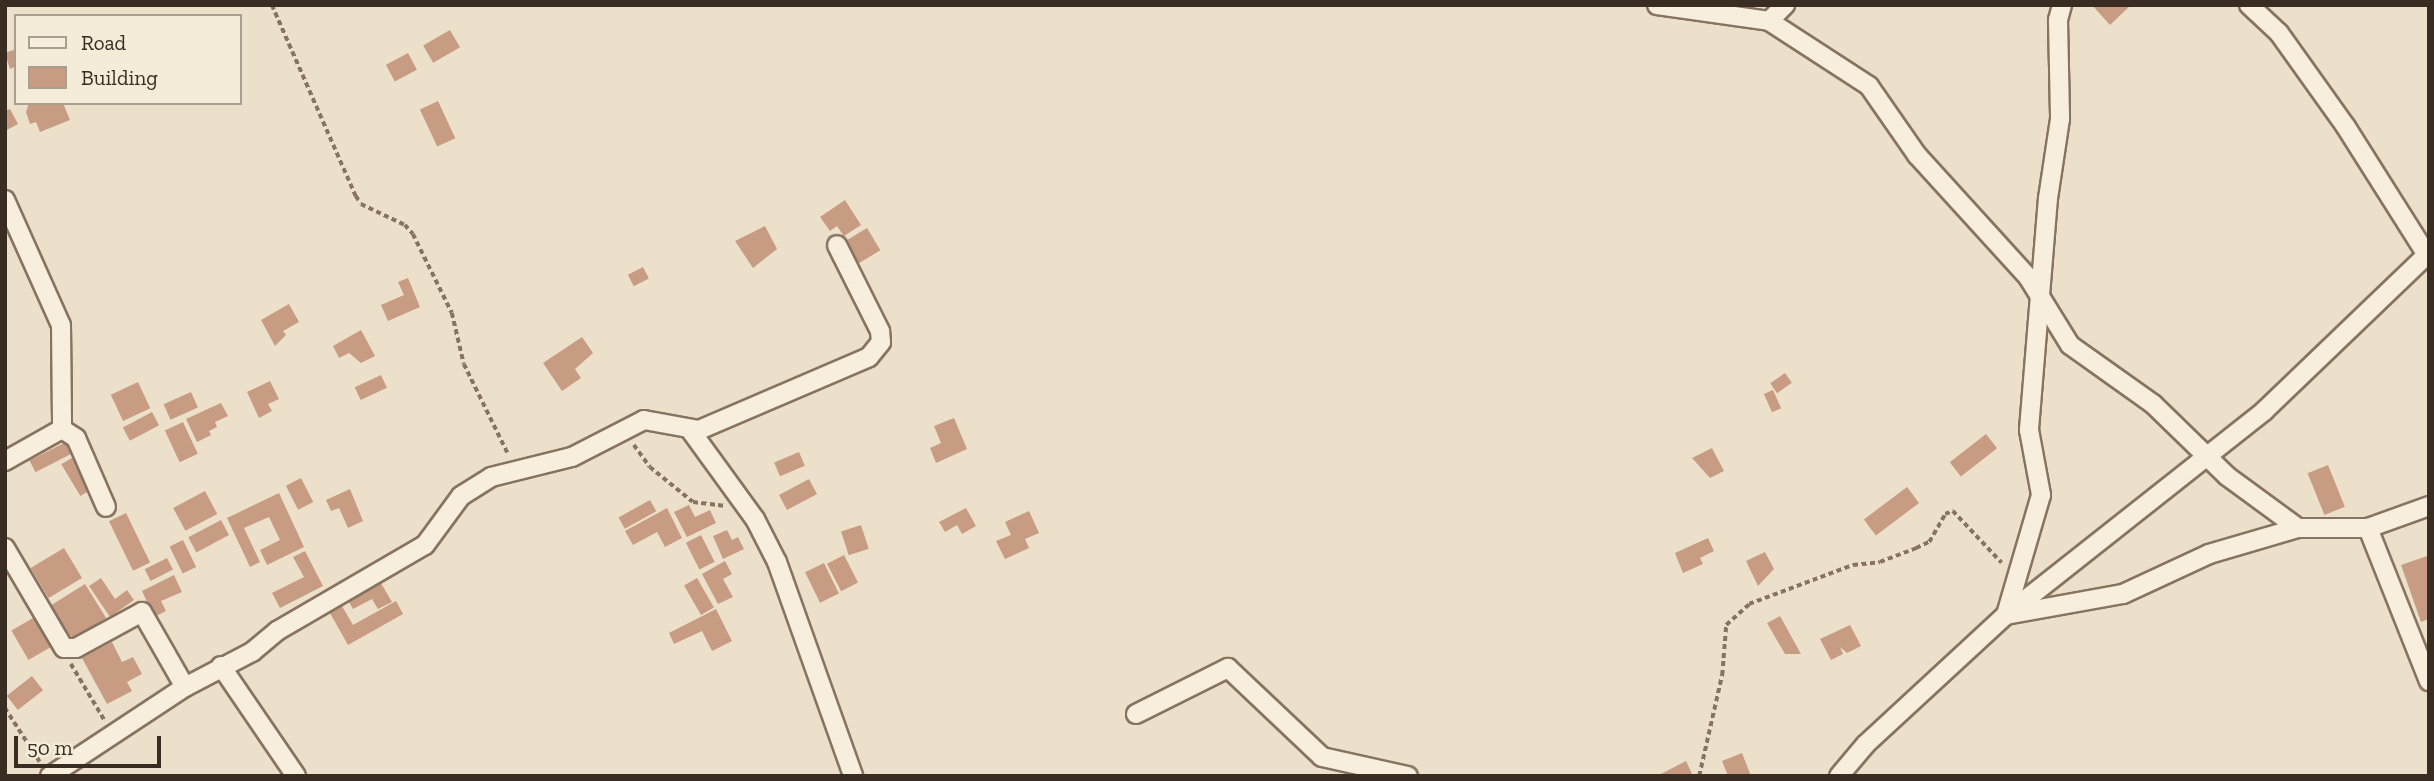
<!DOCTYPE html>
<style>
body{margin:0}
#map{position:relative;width:2434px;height:781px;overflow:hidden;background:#ece0ca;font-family:"Zilla Slab",serif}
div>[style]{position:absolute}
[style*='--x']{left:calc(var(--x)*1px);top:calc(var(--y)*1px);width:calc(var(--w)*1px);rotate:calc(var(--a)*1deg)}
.building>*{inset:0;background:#c79c83;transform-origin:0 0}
.path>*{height:3.5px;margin-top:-1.75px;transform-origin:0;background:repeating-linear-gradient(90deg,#887360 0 5px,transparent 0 8.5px)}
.roads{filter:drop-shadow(2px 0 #887360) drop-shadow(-2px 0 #887360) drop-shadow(0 2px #887360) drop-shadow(0 -2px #887360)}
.street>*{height:18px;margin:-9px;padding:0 9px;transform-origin:9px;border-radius:9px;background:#f7eedd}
span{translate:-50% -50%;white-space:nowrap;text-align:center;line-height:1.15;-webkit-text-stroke:5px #f4ebd9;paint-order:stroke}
.frame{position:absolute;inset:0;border:7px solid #392c22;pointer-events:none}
.legend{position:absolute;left:14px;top:14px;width:228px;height:91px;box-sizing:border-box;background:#f4ebd9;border:2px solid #a99f90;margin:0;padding:9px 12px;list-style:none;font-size:21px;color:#392c22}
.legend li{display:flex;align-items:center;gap:14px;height:35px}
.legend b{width:35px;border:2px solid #a99f90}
.scale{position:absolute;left:14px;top:736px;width:147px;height:32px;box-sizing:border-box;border:4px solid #392c22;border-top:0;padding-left:9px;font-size:21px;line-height:24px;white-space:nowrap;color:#392c22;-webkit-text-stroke:5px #f4ebd9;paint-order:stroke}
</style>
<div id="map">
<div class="building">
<i style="clip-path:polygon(2092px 5px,2131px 5px,2110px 25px)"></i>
<i style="left:450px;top:30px;width:20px;height:31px;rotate:60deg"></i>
<i style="clip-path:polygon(16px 49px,16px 66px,10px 69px,5px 53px)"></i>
<i style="left:408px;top:53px;width:19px;height:25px;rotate:62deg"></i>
<i style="left:438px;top:101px;width:41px;height:20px;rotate:65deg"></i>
<i style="clip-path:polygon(29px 103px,63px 103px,70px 120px,40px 132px,36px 122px,30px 124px,26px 112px)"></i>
<i style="clip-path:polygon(10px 109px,18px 124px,5px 131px,5px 111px)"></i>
<i style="clip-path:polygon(845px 200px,861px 225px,844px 236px,837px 226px,830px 231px,820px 217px)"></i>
<i style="clip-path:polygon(765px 226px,777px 249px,753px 268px,735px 241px)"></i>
<i style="left:867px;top:228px;width:26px;height:30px;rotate:59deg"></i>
<i style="left:643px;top:267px;width:13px;height:17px;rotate:63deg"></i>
<i style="clip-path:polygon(408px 278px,420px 307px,388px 321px,381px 305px,404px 295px,398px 282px)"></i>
<i style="clip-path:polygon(289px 304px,299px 322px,283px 331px,286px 335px,275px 346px,261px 320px)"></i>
<i style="clip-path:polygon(361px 330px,375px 356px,361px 363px,349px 353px,339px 358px,333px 346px)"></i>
<i style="clip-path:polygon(582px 337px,593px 353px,575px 369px,581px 378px,562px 391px,543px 363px)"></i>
<i style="left:1785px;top:373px;width:12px;height:18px;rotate:55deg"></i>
<i style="left:381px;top:375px;width:14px;height:29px;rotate:65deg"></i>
<i style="clip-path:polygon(270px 381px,279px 399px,268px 404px,272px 411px,259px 418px,247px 392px)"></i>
<i style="left:138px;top:382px;width:29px;height:30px;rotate:65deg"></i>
<i style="left:1773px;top:390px;width:20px;height:10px;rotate:66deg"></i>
<i style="left:191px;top:392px;width:17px;height:30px;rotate:66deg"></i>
<i style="clip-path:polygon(221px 403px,228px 416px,215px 422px,217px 427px,209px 431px,211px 435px,197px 442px,186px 419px)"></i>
<i style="left:152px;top:412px;width:15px;height:33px;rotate:62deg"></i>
<i style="clip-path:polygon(954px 418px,967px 449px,936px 463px,930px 448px,941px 443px,934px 426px)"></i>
<i style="left:183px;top:422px;width:35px;height:20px;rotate:65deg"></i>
<i style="left:1986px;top:434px;width:18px;height:46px;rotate:52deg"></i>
<i style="left:66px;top:442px;width:13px;height:41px;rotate:63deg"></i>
<i style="clip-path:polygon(1712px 448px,1724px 471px,1710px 478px,1692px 458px)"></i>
<i style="left:799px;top:452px;width:15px;height:27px;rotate:67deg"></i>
<i style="left:75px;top:456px;width:37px;height:16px;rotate:59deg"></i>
<i style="left:2328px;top:465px;width:45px;height:22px;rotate:68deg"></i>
<i style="left:301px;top:478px;width:27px;height:17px;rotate:63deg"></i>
<i style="left:809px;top:479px;width:17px;height:34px;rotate:62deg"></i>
<i style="left:1907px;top:487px;width:20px;height:54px;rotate:53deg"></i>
<i style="clip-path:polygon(350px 489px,363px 521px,348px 528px,339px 508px,331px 511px,326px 500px)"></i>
<i style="left:205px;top:491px;width:26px;height:36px;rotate:62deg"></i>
<i style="clip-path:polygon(279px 493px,304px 547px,267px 565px,260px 550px,280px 540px,269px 517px,244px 528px,260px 562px,250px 567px,227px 518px)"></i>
<i style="left:650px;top:500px;width:13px;height:36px;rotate:61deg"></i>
<i style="clip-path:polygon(689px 505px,695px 517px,710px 510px,716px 523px,687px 537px,674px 512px)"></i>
<i style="clip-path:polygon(667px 508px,682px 538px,665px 547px,657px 532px,633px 545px,625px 531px)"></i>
<i style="clip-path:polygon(966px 508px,976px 526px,962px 534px,957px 525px,945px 532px,939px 522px)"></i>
<i style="clip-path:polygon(1029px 511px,1039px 533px,1025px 539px,1029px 548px,1005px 559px,996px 541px,1011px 535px,1005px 522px)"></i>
<i style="left:126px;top:513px;width:55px;height:19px;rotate:64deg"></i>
<i style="left:221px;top:520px;width:17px;height:37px;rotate:62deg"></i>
<i style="left:861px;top:525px;width:25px;height:21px;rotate:72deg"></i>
<i style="clip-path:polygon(727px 530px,732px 540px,738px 537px,744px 549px,723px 559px,713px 536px)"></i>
<i style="left:701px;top:535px;width:30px;height:17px;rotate:63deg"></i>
<i style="clip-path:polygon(1708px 538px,1714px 551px,1700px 558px,1703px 564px,1683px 573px,1675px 553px)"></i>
<i style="left:183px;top:540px;width:30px;height:15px;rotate:64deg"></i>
<i style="left:64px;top:548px;width:35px;height:39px;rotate:59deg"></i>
<i style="clip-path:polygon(305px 551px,323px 586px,280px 608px,272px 593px,304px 577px,293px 557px)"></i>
<i style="clip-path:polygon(1765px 552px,1774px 569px,1758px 586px,1746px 561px)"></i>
<i style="left:844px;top:555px;width:31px;height:19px;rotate:63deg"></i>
<i style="clip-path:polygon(2427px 556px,2429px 619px,2421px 622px,2401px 565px)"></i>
<i style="left:167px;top:558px;width:13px;height:25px;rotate:63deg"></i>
<i style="clip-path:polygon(725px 561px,732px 574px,723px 579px,733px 597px,718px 604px,702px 574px)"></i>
<i style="left:824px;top:563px;width:34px;height:21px;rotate:64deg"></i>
<i style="clip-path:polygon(174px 575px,182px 592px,161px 601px,166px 611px,154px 617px,142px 591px)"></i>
<i style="clip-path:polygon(101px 578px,115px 599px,127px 590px,134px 600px,110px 617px,89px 586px)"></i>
<i style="clip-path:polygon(378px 578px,392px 602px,378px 609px,372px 599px,353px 609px,346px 597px)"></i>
<i style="left:697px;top:578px;width:34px;height:15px;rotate:60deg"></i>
<i style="left:85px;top:584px;width:40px;height:40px;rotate:58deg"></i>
<i style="clip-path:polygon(338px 599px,353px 625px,396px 601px,403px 614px,348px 645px,326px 606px)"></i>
<i style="clip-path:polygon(716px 609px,732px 641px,712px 651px,702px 631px,674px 644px,669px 633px)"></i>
<i style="left:40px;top:614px;width:34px;height:33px;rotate:60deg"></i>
<i style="clip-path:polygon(1780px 616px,1801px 654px,1785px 654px,1767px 623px)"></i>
<i style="clip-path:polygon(1850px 625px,1861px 646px,1847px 653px,1840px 647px,1843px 654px,1831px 660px,1820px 639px)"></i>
<i style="clip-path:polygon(112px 642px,122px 662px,133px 657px,142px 674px,127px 682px,132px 691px,107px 704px,82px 658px)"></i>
<i style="left:32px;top:676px;width:18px;height:32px;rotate:52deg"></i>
<i style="clip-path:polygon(1742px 753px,1751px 776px,1728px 776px,1722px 761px)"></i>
<i style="clip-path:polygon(1686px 761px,1693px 776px,1657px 776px)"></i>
</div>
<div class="path">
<i style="--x:272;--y:5;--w:209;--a:66.3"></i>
<i style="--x:356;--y:196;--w:9;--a:58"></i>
<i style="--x:361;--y:204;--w:49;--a:25.5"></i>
<i style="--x:405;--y:225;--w:12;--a:48"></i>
<i style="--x:413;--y:234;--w:88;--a:63.7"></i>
<i style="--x:452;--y:313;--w:52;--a:76.8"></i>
<i style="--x:464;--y:364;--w:100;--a:63.9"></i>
<i style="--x:634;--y:445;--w:27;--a:54"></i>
<i style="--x:650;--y:467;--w:55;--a:39.1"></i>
<i style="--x:693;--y:502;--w:31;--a:7"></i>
<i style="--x:71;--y:664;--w:66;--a:59.2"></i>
<i style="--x:5;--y:708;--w:64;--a:57.1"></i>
<i style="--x:1699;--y:776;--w:104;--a:-77.2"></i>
<i style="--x:1722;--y:675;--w:50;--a:-85.4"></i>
<i style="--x:1726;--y:625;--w:31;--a:-42"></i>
<i style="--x:1749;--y:604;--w:111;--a:-20.6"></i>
<i style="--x:1853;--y:565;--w:27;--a:-6"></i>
<i style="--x:1880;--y:562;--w:39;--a:-21"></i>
<i style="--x:1916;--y:548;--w:14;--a:-25"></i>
<i style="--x:1929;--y:542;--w:32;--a:-60"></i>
<i style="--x:1945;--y:514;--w:9;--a:-21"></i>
<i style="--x:1953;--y:511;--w:71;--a:46.7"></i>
</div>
<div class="roads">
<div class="street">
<i style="--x:1657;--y:5;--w:113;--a:8.1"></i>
<i style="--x:1769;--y:21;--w:119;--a:33"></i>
<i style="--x:1869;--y:86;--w:84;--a:55.2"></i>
<i style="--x:1917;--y:155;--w:165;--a:47.7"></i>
<i style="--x:2028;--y:277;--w:80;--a:58.3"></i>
<i style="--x:2070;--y:345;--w:102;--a:35.4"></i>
<i style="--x:2153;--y:404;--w:103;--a:44.2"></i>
<i style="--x:2227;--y:476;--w:88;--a:36.2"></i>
<i style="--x:2062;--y:5;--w:16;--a:105"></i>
<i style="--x:2058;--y:20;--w:99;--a:88.8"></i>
<i style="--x:2060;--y:119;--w:80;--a:98.6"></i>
<i style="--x:2048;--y:198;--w:233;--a:94.7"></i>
<i style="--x:2029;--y:430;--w:66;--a:79.5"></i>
<i style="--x:2041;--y:495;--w:125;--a:106.3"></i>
<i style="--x:2006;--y:615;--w:119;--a:-10.2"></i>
<i style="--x:2123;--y:594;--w:95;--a:-24.9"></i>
<i style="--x:2209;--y:554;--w:93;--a:-16.3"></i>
<i style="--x:2298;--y:528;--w:70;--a:0"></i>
<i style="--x:2368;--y:528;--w:65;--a:-19.8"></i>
<i style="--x:2249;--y:5;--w:41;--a:43"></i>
<i style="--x:2279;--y:33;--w:115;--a:54.5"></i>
<i style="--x:2346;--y:127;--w:151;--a:57.7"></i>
<i style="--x:1769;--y:21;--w:23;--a:-45"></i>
<i style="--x:5;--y:200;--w:137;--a:65.9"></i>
<i style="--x:61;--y:325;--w:104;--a:89.4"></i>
<i style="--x:62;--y:429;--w:17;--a:33"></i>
<i style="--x:76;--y:438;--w:75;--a:66.5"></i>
<i style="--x:691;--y:431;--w:109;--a:54"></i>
<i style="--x:755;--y:519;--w:48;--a:62.9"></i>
<i style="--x:777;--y:562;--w:227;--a:70.4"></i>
<i style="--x:5;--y:461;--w:65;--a:-29.3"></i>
<i style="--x:2368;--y:528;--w:165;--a:68.3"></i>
<i style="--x:5;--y:548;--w:116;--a:59.5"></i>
<i style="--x:64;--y:648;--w:12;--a:0"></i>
<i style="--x:76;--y:648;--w:75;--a:-28.6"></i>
<i style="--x:142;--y:612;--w:86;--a:60.2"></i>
<i style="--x:221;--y:666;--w:133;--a:55.7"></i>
<i style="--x:1136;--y:714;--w:103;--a:-26.6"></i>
<i style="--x:1228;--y:668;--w:129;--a:43.4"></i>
<i style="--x:1322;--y:757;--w:88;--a:12.5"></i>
<i style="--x:50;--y:776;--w:162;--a:-33.4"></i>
<i style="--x:185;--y:687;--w:76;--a:-27.6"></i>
<i style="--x:252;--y:652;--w:33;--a:-40"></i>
<i style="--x:277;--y:631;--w:171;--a:-30.2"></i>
<i style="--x:425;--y:545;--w:61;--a:-53.7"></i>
<i style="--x:461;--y:496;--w:36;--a:-32"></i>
<i style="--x:491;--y:477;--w:83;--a:-13.9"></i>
<i style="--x:572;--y:457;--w:81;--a:-27.2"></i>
<i style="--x:644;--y:420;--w:56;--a:10.3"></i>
<i style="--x:699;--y:430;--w:185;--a:-23.2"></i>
<i style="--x:869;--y:357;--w:19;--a:-51"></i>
<i style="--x:881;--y:342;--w:11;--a:-95"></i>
<i style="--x:880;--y:331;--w:96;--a:-116.6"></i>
<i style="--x:1839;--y:776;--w:42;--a:-49.8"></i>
<i style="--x:1866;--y:744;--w:190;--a:-42.7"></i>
<i style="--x:2006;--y:615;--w:329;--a:-38.3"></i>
<i style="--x:2264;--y:411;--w:228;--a:-43.8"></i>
</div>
</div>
<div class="frame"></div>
<ul class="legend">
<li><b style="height:9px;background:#f7eedd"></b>Road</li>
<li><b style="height:19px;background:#c79c83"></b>Building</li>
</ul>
<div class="scale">50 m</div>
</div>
